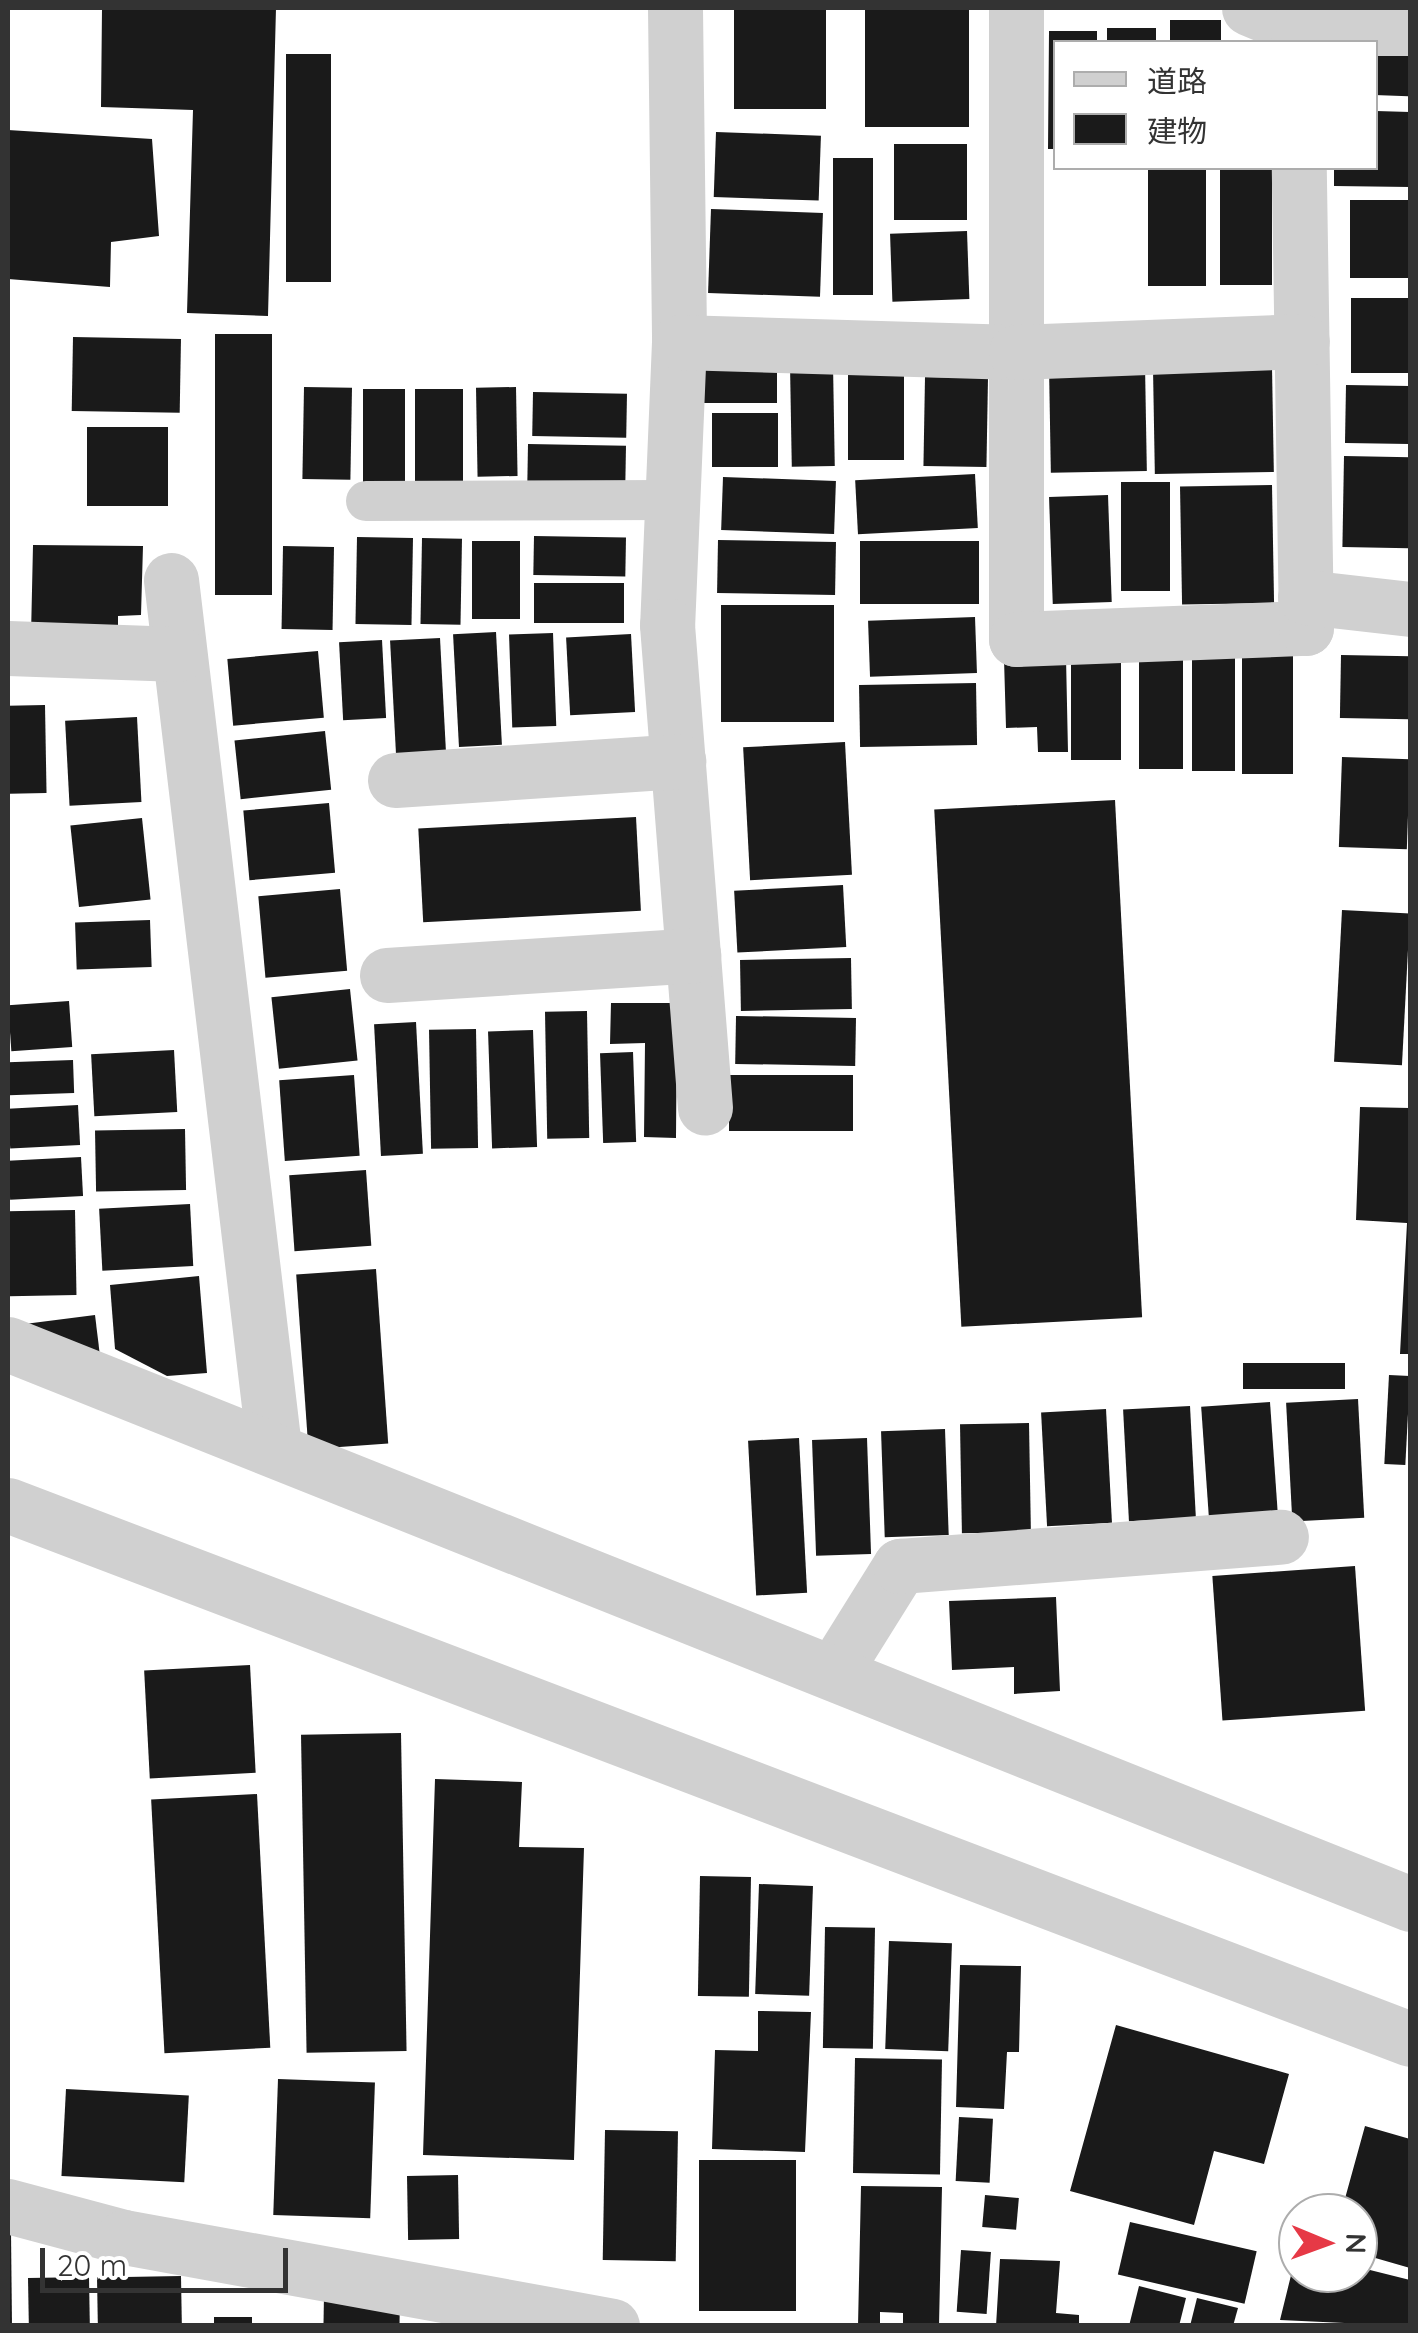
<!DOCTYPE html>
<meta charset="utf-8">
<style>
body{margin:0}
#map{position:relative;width:1418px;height:2333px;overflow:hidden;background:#fff;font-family:Quicksand,"Noto Sans JP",sans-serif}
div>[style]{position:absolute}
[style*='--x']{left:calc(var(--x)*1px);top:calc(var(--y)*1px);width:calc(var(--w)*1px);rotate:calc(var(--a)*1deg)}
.building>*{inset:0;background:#1a1a1a;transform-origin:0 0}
.service>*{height:40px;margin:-20px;padding:0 20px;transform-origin:20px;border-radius:20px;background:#d0d0d0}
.minor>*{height:55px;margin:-27.5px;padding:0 27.5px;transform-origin:27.5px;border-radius:27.5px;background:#d0d0d0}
.tertiary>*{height:55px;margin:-27.5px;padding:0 27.5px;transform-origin:27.5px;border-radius:27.5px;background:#d0d0d0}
span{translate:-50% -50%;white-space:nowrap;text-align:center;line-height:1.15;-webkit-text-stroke:10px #fff;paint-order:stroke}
.frame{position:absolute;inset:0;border:10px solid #333;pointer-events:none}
.legend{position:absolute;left:1053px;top:40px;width:325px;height:130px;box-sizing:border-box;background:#fff;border:2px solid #adadad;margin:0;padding:12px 18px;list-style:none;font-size:30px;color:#333}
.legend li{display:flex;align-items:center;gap:20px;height:50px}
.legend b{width:50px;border:2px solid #adadad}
.north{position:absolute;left:1278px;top:2193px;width:100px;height:100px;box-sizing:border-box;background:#fff;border:2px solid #adadad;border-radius:50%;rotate:91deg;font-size:28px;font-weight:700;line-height:40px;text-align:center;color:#333}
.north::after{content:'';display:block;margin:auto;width:35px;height:45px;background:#e63946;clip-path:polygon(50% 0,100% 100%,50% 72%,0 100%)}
.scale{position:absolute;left:40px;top:2248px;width:248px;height:45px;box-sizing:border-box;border:5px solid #333;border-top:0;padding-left:12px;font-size:30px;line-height:35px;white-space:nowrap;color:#333;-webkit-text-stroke:8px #fff;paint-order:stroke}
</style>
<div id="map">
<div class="building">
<i style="clip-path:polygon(102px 8px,276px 8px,268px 316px,187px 313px,193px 110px,101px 107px)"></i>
<i style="left:734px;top:8px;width:92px;height:101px"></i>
<i style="left:865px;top:8px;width:104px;height:119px"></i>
<i style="left:1170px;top:20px;width:51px;height:22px"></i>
<i style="left:1107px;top:28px;width:49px;height:14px"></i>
<i style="clip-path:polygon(1049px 31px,1097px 31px,1097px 42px,1056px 42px,1056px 149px,1048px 149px)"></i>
<i style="left:1376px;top:46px;width:34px;height:49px;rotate:2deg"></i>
<i style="left:286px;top:54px;width:45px;height:228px"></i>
<i style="clip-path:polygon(1376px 111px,1410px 112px,1410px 187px,1334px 186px,1334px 168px,1376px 168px)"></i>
<i style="clip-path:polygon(8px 130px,152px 139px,159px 236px,111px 242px,110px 287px,8px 279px)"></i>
<i style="left:716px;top:132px;width:105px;height:65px;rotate:2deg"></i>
<i style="left:894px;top:144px;width:73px;height:76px"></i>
<i style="left:833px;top:158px;width:40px;height:137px"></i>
<i style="left:1148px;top:168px;width:58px;height:118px"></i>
<i style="left:1220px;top:168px;width:52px;height:117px"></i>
<i style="left:1410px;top:200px;width:78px;height:60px;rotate:90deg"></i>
<i style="left:711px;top:209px;width:112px;height:84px;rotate:2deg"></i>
<i style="left:967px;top:231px;width:68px;height:77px;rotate:88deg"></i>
<i style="left:1410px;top:298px;width:75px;height:59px;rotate:90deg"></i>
<i style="left:215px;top:334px;width:57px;height:261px"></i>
<i style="left:73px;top:337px;width:108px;height:74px;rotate:1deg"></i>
<i style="left:833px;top:364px;width:102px;height:43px;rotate:89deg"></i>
<i style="left:702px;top:365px;width:75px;height:38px"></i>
<i style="left:1145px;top:365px;width:106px;height:96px;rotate:89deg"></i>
<i style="left:1272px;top:367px;width:105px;height:119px;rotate:89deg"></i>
<i style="left:848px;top:369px;width:56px;height:91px"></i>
<i style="left:925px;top:377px;width:63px;height:89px;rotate:1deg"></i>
<i style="left:1346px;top:385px;width:64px;height:58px;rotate:1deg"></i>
<i style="left:304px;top:387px;width:48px;height:92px;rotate:1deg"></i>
<i style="left:516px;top:387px;width:89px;height:40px;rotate:89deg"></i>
<i style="left:363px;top:389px;width:42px;height:93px"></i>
<i style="left:415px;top:389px;width:48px;height:95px"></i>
<i style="left:533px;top:392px;width:94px;height:44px;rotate:1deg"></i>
<i style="left:712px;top:413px;width:66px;height:54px"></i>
<i style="left:87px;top:427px;width:81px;height:79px"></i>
<i style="left:528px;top:444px;width:98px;height:42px;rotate:1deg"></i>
<i style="left:1344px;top:456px;width:66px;height:91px;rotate:1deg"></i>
<i style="left:975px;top:474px;width:54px;height:120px;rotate:87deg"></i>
<i style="left:723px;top:477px;width:113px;height:53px;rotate:2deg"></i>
<i style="left:1121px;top:482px;width:49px;height:109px"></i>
<i style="left:1272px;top:485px;width:118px;height:92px;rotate:89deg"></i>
<i style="left:1108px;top:495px;width:107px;height:59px;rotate:88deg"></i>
<i style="left:534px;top:536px;width:92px;height:39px;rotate:1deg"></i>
<i style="left:357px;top:537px;width:56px;height:87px;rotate:1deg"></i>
<i style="left:422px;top:538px;width:40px;height:86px;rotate:1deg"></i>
<i style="left:718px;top:540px;width:118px;height:53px;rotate:1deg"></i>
<i style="left:472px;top:541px;width:48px;height:78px"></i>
<i style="left:860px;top:541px;width:119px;height:63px"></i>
<i style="clip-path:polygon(33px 545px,143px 546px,141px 615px,118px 616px,118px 635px,31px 635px)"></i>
<i style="left:283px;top:546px;width:51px;height:83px;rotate:1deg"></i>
<i style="left:534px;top:583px;width:90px;height:40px"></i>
<i style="left:721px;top:605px;width:113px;height:117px"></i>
<i style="left:975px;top:617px;width:56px;height:107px;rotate:88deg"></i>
<i style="left:496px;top:632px;width:113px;height:43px;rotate:87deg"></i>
<i style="left:553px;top:633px;width:93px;height:44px;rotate:88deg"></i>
<i style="left:631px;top:634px;width:78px;height:65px;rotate:87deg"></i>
<i style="left:440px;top:638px;width:114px;height:50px;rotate:87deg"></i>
<i style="left:382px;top:640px;width:78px;height:43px;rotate:87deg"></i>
<i style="left:318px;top:651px;width:67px;height:91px;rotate:85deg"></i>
<i style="left:1242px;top:652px;width:51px;height:122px"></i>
<i style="left:1235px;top:653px;width:118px;height:43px;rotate:90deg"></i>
<i style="left:1139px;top:655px;width:44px;height:114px"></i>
<i style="left:1341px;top:655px;width:69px;height:63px;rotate:1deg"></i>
<i style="clip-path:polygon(1066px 657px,1068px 752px,1038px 752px,1037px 727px,1006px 728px,1004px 659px)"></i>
<i style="left:1071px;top:658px;width:50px;height:102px"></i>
<i style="left:976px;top:683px;width:62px;height:117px;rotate:89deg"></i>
<i style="left:45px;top:705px;width:88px;height:37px;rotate:89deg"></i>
<i style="left:137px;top:717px;width:85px;height:72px;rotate:87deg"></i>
<i style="left:325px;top:731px;width:59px;height:91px;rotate:84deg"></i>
<i style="left:845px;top:742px;width:133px;height:102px;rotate:87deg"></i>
<i style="left:1342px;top:757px;width:68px;height:90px;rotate:2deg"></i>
<i style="left:1115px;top:800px;width:518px;height:181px;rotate:87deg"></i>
<i style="left:329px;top:803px;width:70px;height:86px;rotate:85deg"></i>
<i style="left:636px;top:817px;width:94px;height:218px;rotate:87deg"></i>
<i style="left:142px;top:818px;width:82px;height:72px;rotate:84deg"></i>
<i style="left:843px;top:885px;width:62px;height:109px;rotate:87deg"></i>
<i style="left:340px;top:889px;width:82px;height:82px;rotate:85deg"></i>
<i style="left:1342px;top:910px;width:68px;height:152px;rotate:3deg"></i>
<i style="left:150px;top:920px;width:47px;height:75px;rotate:88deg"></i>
<i style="left:851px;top:958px;width:51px;height:111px;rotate:89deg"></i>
<i style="left:350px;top:989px;width:72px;height:79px;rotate:84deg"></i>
<i style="left:69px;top:1001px;width:46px;height:61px;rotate:86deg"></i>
<i style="clip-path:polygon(611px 1003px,677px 1003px,676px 1138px,644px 1137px,645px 1043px,610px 1044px)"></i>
<i style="left:587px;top:1011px;width:127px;height:42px;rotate:89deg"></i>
<i style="left:856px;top:1018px;width:48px;height:120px;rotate:91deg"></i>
<i style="left:416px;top:1022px;width:132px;height:42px;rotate:87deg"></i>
<i style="left:476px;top:1029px;width:119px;height:47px;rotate:89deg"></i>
<i style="left:533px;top:1030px;width:117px;height:45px;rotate:88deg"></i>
<i style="left:174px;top:1050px;width:62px;height:83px;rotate:87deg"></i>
<i style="left:633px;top:1052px;width:90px;height:33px;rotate:88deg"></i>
<i style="left:73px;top:1060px;width:33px;height:65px;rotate:88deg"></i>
<i style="left:354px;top:1075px;width:81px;height:75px;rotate:86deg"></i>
<i style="left:729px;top:1075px;width:124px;height:56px"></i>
<i style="left:78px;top:1105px;width:40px;height:70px;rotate:87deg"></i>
<i style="clip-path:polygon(1360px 1107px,1410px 1108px,1410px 1354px,1400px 1354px,1407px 1223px,1356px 1220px)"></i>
<i style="left:185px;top:1129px;width:61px;height:90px;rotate:89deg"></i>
<i style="left:81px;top:1157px;width:39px;height:73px;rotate:87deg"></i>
<i style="left:366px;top:1170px;width:76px;height:77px;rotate:86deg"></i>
<i style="left:190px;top:1204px;width:62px;height:91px;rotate:87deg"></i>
<i style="left:75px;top:1210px;width:85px;height:67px;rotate:89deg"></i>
<i style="left:376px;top:1269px;width:175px;height:80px;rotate:86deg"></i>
<i style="clip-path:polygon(199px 1276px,207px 1373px,167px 1376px,115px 1349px,110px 1285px)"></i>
<i style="clip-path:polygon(95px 1315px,100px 1356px,9px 1326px)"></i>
<i style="left:1243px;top:1363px;width:102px;height:26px"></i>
<i style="left:1389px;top:1375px;width:21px;height:89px;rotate:3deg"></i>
<i style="left:1358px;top:1399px;width:119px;height:72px;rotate:87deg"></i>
<i style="left:1270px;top:1402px;width:114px;height:69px;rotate:86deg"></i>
<i style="left:1190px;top:1406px;width:112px;height:67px;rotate:87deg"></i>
<i style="left:1106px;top:1409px;width:114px;height:65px;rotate:87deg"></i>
<i style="left:1029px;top:1423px;width:109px;height:69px;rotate:89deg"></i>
<i style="left:945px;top:1429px;width:106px;height:64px;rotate:88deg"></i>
<i style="left:799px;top:1438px;width:155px;height:51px;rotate:87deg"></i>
<i style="left:867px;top:1438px;width:116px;height:55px;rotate:88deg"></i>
<i style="left:1355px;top:1566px;width:145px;height:143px;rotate:86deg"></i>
<i style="clip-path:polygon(1056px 1597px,1060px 1691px,1014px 1694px,1014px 1667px,952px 1670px,949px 1601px)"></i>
<i style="left:250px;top:1665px;width:108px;height:106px;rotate:87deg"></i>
<i style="left:401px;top:1733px;width:318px;height:100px;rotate:89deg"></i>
<i style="clip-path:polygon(435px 1779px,522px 1782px,519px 1847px,584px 1848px,574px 2160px,423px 2155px)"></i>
<i style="left:257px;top:1794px;width:254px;height:106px;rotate:87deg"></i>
<i style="left:700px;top:1876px;width:51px;height:120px;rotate:1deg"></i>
<i style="left:759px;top:1884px;width:54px;height:110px;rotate:2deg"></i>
<i style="left:825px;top:1927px;width:50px;height:121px;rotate:1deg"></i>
<i style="left:889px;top:1941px;width:63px;height:108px;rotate:2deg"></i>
<i style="clip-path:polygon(960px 1965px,1021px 1966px,1019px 2052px,1007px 2052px,1004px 2109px,956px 2107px)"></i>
<i style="clip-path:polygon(758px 2011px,811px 2012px,805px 2152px,712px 2149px,715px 2050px,758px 2051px)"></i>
<i style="clip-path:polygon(1116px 2025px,1289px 2074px,1264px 2164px,1214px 2151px,1194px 2225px,1070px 2191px)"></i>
<i style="left:855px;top:2058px;width:87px;height:115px;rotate:1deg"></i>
<i style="left:278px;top:2079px;width:97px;height:136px;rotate:2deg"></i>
<i style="left:66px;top:2089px;width:123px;height:87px;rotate:3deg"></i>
<i style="left:959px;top:2117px;width:34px;height:64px;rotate:3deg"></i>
<i style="clip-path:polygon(1365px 2126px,1410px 2139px,1410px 2268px,1358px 2253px,1358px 2213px,1341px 2213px)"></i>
<i style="left:605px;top:2130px;width:73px;height:130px;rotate:1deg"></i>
<i style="left:699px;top:2160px;width:97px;height:151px"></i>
<i style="left:458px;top:2175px;width:64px;height:51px;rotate:89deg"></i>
<i style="clip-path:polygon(861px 2186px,942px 2187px,939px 2326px,903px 2326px,903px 2313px,880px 2312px,880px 2326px,858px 2326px)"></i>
<i style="left:985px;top:2195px;width:34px;height:32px;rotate:5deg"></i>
<i style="left:1130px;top:2222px;width:130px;height:54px;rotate:13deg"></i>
<i style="clip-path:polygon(8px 2231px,11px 2231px,12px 2326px,8px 2326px)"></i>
<i style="left:961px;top:2250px;width:30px;height:62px;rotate:4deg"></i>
<i style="clip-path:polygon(1297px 2251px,1298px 2273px,1358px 2273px,1358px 2267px,1410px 2280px,1409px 2326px,1280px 2320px)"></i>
<i style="clip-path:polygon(1000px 2259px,1060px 2261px,1056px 2313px,1079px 2315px,1079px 2326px,996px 2326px)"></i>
<i style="left:181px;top:2276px;width:50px;height:84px;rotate:89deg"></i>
<i style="left:89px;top:2277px;width:49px;height:61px;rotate:89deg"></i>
<i style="clip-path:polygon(1139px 2286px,1186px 2298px,1179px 2326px,1129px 2326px)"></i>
<i style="left:324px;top:2295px;width:76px;height:31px;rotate:1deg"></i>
<i style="clip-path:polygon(1197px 2298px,1238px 2308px,1233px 2326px,1190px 2326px)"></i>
<i style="left:252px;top:2317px;width:9px;height:38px;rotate:90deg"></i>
</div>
<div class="service">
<i style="--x:366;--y:501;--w:306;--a:-0.2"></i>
</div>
<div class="minor">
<i style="--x:675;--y:8;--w:334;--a:89.3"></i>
<i style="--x:679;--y:342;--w:283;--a:92.4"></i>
<i style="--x:667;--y:625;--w:484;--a:85.5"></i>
<i style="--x:1016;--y:8;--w:631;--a:90"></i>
<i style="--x:1016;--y:639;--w:290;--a:-2.2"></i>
<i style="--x:1306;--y:628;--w:460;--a:-90.9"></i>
<i style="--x:1249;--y:8;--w:52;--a:22.6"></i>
<i style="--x:1297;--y:28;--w:113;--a:0"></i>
<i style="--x:679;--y:342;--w:337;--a:1.7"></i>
<i style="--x:1016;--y:352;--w:286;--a:-2.2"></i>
<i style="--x:171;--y:580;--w:874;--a:83.23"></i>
<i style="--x:1305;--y:597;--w:106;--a:6.5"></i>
<i style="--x:8;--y:648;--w:171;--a:2"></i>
<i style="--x:395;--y:780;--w:284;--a:-3.8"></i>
<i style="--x:387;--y:975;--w:307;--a:-3.7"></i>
<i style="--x:835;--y:1670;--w:123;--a:-58"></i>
<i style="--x:900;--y:1566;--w:382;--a:-4.4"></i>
<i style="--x:8;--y:2206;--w:120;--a:15"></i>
<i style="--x:124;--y:2237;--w:496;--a:10.3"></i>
</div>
<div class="tertiary">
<i style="--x:8;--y:1344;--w:1510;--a:21.77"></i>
<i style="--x:8;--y:1505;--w:1500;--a:20.85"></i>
</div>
<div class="frame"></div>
<ul class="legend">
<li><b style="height:12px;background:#d0d0d0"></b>道路</li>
<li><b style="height:28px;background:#1a1a1a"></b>建物</li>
</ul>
<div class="north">N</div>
<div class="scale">20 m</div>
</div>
